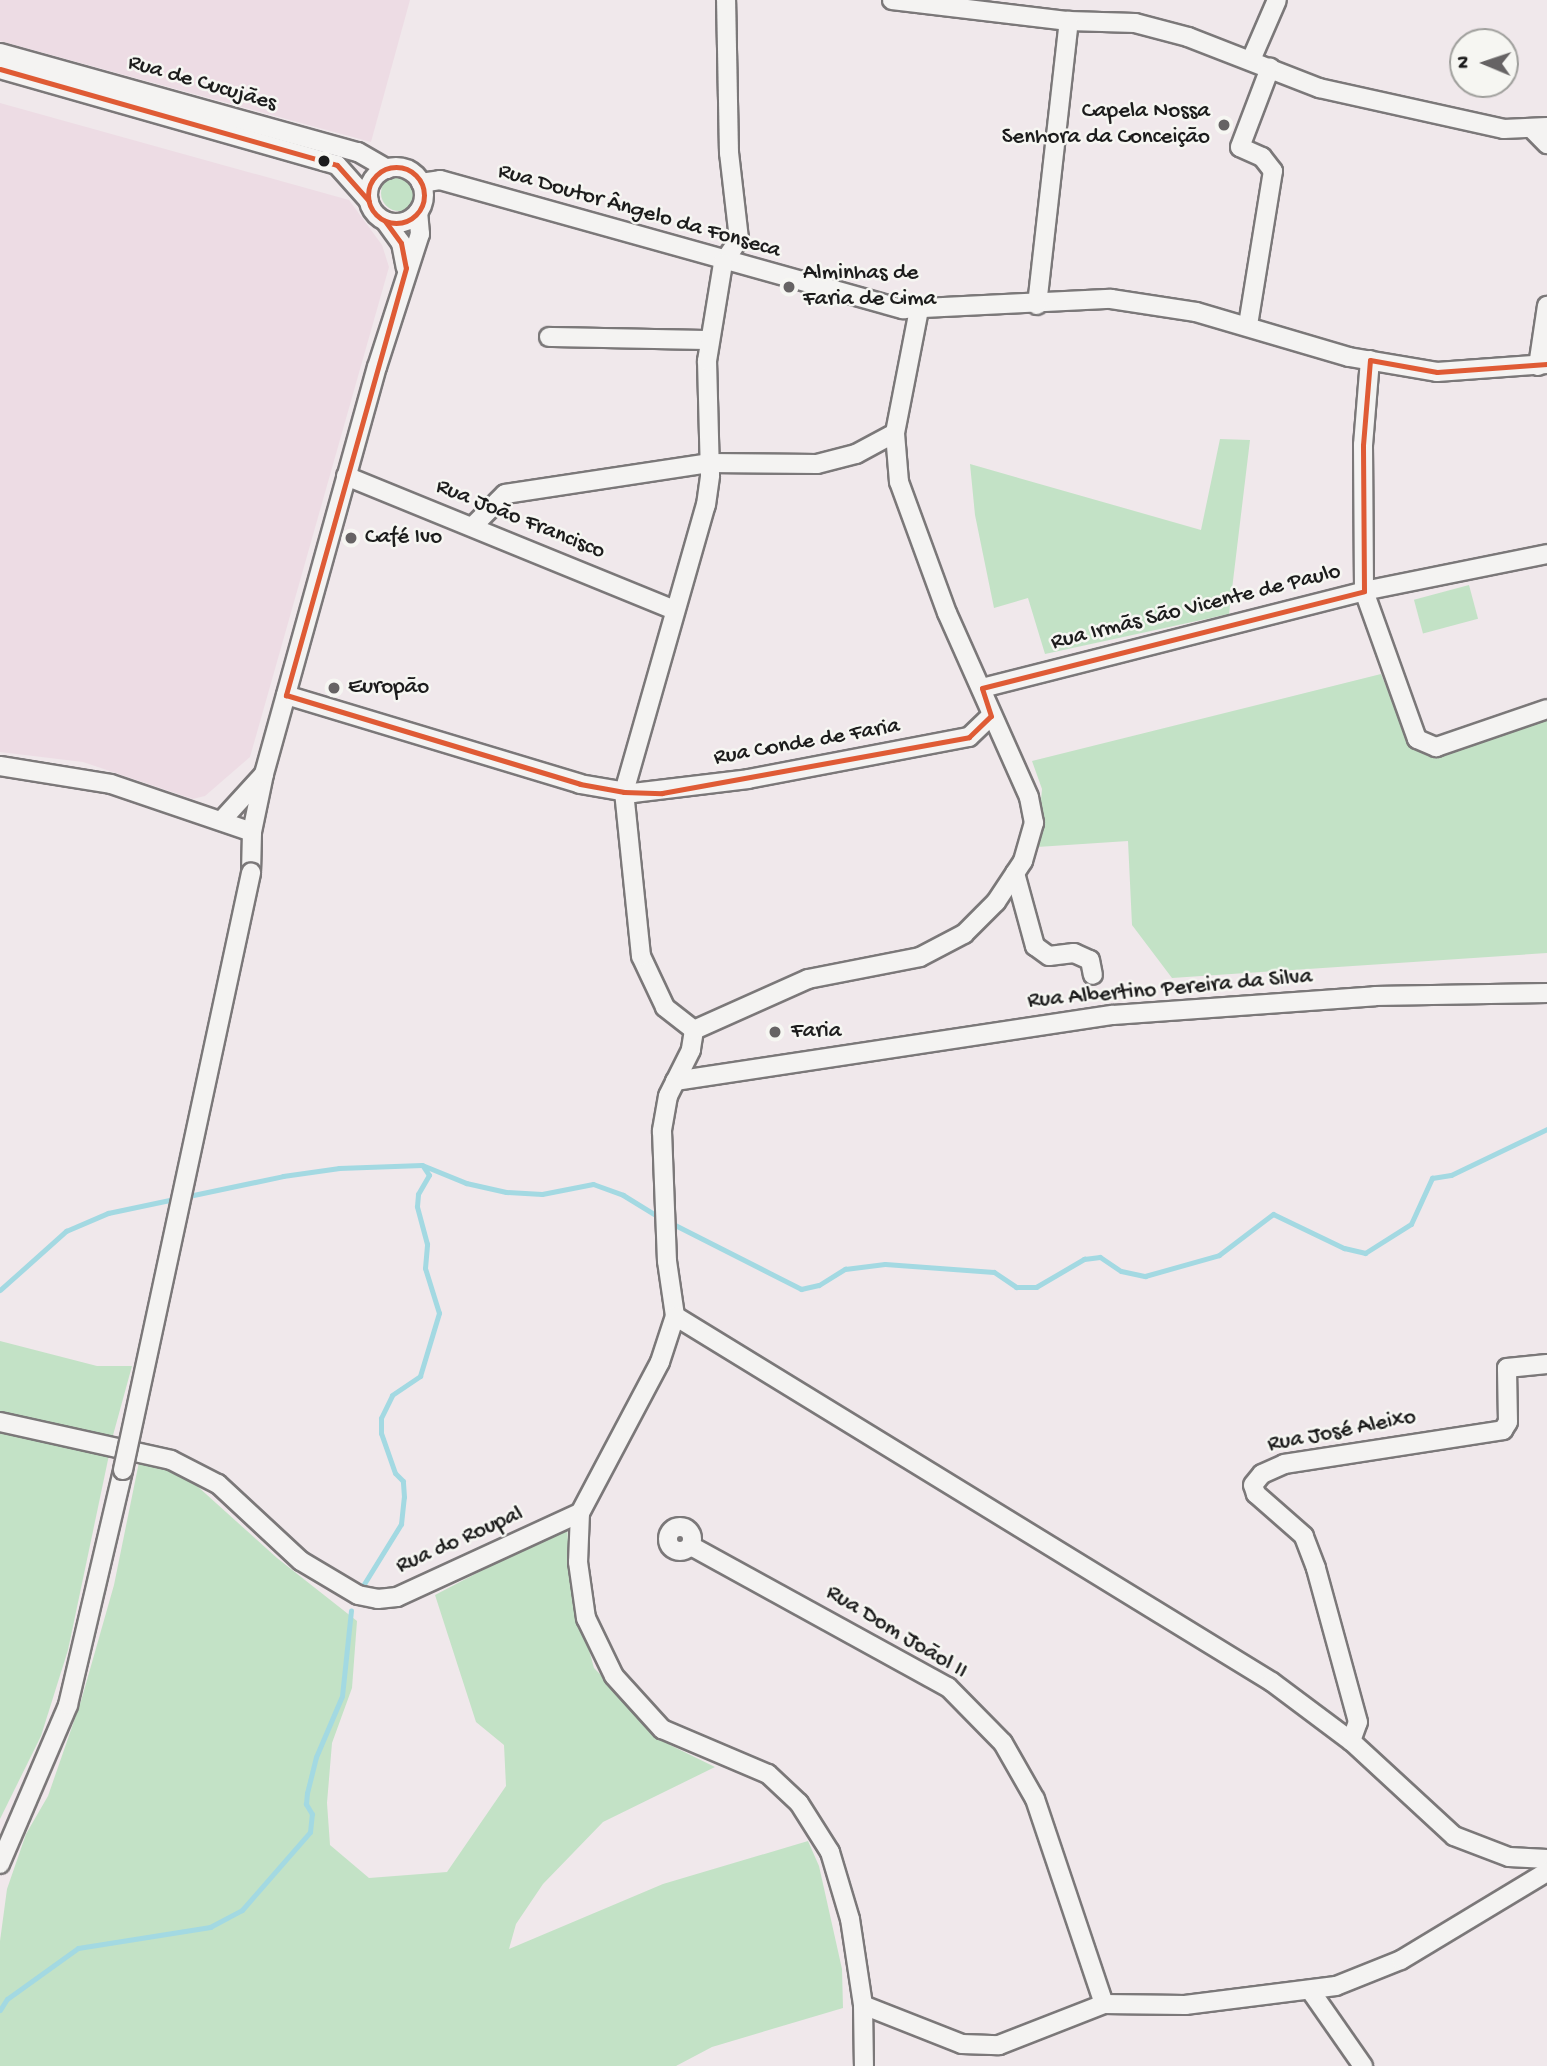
<!DOCTYPE html>
<meta charset="utf-8">
<style>
body{margin:0}
#map{position:relative;width:1547px;height:2066px;overflow:hidden;background:#f0e8eb;font-family:"Gochi Hand",sans-serif}
div>[style]{position:absolute}
[style*='--x']{left:calc(var(--x)*1px);top:calc(var(--y)*1px);width:calc(var(--w)*1px);rotate:calc(var(--a)*1deg)}
.built>*{inset:0;background:#eddce4}
.green>*{inset:0;background:#c3e2c6;transform-origin:0 0}
.round{border-radius:50%}
.stream>*{height:5px;margin:-2.5px;padding:0 2.5px;transform-origin:2.5px;border-radius:2.5px;background:#a3d9e2}
.roads{filter:drop-shadow(2px 0 #7b7879) drop-shadow(-2px 0 #7b7879) drop-shadow(0 2px #7b7879) drop-shadow(0 -2px #7b7879)}
.minor>*{height:18px;margin:-9px;padding:0 9px;transform-origin:9px;border-radius:9px;background:#f4f3f2}
.minor>.ring{margin:-9px;padding:0;box-sizing:content-box;background:none;border:18px solid #f4f3f2;border-radius:50%}
.bridges{filter:drop-shadow(2px 0 #7b7879) drop-shadow(-2px 0 #7b7879) drop-shadow(0 2px #7b7879) drop-shadow(0 -2px #7b7879)}
.minor-bridge>*{height:18px;margin:-9px;padding:0 9px;transform-origin:9px;border-radius:9px;background:#f4f3f2}
.bus-1>*{height:5px;margin:-2.5px;padding:0 2.5px;transform-origin:2.5px;border-radius:2.5px;background:#df5b35}
.bus-1>.ring{margin:-2.5px;padding:0;box-sizing:content-box;background:none;border:5px solid #df5b35;border-radius:50%}
.dots>*{width:19px;height:19px;translate:-50% -50%;box-sizing:border-box;border:4px solid #f6f6f2;border-radius:50%}
span{translate:-50% -50%;white-space:nowrap;text-align:center;line-height:1.15;-webkit-text-stroke:5px #f6f6f2;paint-order:stroke}
.street-label{font-size:23px;color:#1c1c1c}
.poi-label{font-size:23px;color:#1c1c1c}
.right{translate:-100% -50%;text-align:right}
.left{translate:0 -50%;text-align:left}
.north{position:absolute;left:1449px;top:28px;width:70px;height:70px;box-sizing:border-box;background:#f6f6f2;border:2px solid #9f9f9c;border-radius:50%;rotate:272deg;font-size:19px;font-weight:700;line-height:28px;text-align:center;color:#1c1c1c}
.north::after{content:'';display:block;margin:auto;width:24px;height:32px;background:#666364;clip-path:polygon(50% 0,100% 100%,50% 72%,0 100%)}
</style>
<div id="map">
<div class="built">
<i style="clip-path:polygon(0 0,410px 0,371px 142px,0 41px)"></i>
<i style="clip-path:polygon(0 103px,349px 200px,382px 245px,389px 267px,250px 757px,205px 796px,193px 799px,83px 762px,0 752px)"></i>
</div>
<div class="green">
<i class="round" style="left:381px;top:175px;width:36px;height:36px"></i>
<i style="clip-path:polygon(1220px 439px,1250px 440px,1229px 614px,1045px 654px,1028px 598px,994px 608px,975px 515px,970px 464px,1201px 530px)"></i>
<i style="left:1469px;top:585px;width:35px;height:57px;rotate:75deg"></i>
<i style="clip-path:polygon(1381px 674px,1411px 747px,1433px 753px,1547px 715px,1547px 953px,1172px 978px,1132px 925px,1128px 841px,1037px 847px,1042px 789px,1032px 761px)"></i>
<i style="clip-path:polygon(0 1341px,97px 1366px,132px 1366px,112px 1439px,0 1414px)"></i>
<i style="clip-path:polygon(0 1430px,109px 1455px,68px 1650px,41px 1736px,0 1819px)"></i>
<i style="clip-path:polygon(139px 1462px,186px 1476px,277px 1558px,357px 1621px,352px 1688px,332px 1743px,327px 1803px,330px 1845px,369px 1878px,447px 1872px,506px 1786px,504px 1745px,476px 1722px,435px 1595px,567px 1526px,571px 1585px,594px 1668px,670px 1745px,715px 1767px,603px 1822px,543px 1884px,516px 1924px,509px 1949px,663px 1884px,808px 1841px,819px 1866px,842px 1969px,843px 2008px,712px 2047px,676px 2066px,0 2066px,0 1941px,7px 1889px,26px 1834px,48px 1796px,81px 1701px,114px 1585px)"></i>
</div>
<div class="stream">
<i style="--x:671;--y:1223;--w:146;--a:26.9"></i>
<i style="--x:801;--y:1289;--w:18;--a:-13"></i>
<i style="--x:819;--y:1285;--w:31;--a:-32"></i>
<i style="--x:845;--y:1269;--w:40;--a:-7.1"></i>
<i style="--x:885;--y:1264;--w:109;--a:4.2"></i>
<i style="--x:994;--y:1272;--w:27;--a:34"></i>
<i style="--x:1016;--y:1287;--w:20;--a:0"></i>
<i style="--x:1036;--y:1287;--w:56;--a:-30.3"></i>
<i style="--x:1084;--y:1259;--w:16;--a:-7"></i>
<i style="--x:1100;--y:1257;--w:25;--a:34"></i>
<i style="--x:1121;--y:1271;--w:25;--a:12"></i>
<i style="--x:1145;--y:1276;--w:77;--a:-15.8"></i>
<i style="--x:1219;--y:1255;--w:68;--a:-37.2"></i>
<i style="--x:1273;--y:1214;--w:79;--a:25.6"></i>
<i style="--x:1344;--y:1248;--w:22;--a:13"></i>
<i style="--x:1365;--y:1253;--w:54;--a:-32.2"></i>
<i style="--x:1411;--y:1224;--w:51;--a:-65.5"></i>
<i style="--x:1432;--y:1178;--w:19;--a:-9"></i>
<i style="--x:1451;--y:1175;--w:106;--a:-25.6"></i>
<i style="--x:0;--y:1290;--w:89;--a:-41.8"></i>
<i style="--x:66;--y:1231;--w:46;--a:-23.2"></i>
<i style="--x:108;--y:1213;--w:179;--a:-11.9"></i>
<i style="--x:283;--y:1176;--w:57;--a:-8.1"></i>
<i style="--x:339;--y:1168;--w:83;--a:-2.1"></i>
<i style="--x:422;--y:1165;--w:48;--a:22.2"></i>
<i style="--x:466;--y:1183;--w:41;--a:12.7"></i>
<i style="--x:506;--y:1192;--w:36;--a:3"></i>
<i style="--x:542;--y:1194;--w:52;--a:-11.1"></i>
<i style="--x:593;--y:1184;--w:32;--a:20"></i>
<i style="--x:623;--y:1195;--w:46;--a:31.6"></i>
<i style="--x:359;--y:1592;--w:80;--a:-58.3"></i>
<i style="--x:401;--y:1524;--w:27;--a:-84"></i>
<i style="--x:404;--y:1497;--w:16;--a:-94"></i>
<i style="--x:403;--y:1481;--w:11;--a:-135"></i>
<i style="--x:395;--y:1473;--w:42;--a:-109.3"></i>
<i style="--x:381;--y:1433;--w:15;--a:-90"></i>
<i style="--x:381;--y:1418;--w:25;--a:-64"></i>
<i style="--x:392;--y:1395;--w:34;--a:-34"></i>
<i style="--x:420;--y:1376;--w:66;--a:-73.2"></i>
<i style="--x:439;--y:1313;--w:47;--a:-107.3"></i>
<i style="--x:425;--y:1268;--w:24;--a:-85"></i>
<i style="--x:427;--y:1244;--w:39;--a:-105"></i>
<i style="--x:417;--y:1206;--w:12;--a:-85"></i>
<i style="--x:418;--y:1194;--w:22;--a:-60"></i>
<i style="--x:429;--y:1175;--w:11;--a:-124"></i>
<i style="--x:0;--y:2010;--w:13;--a:-58"></i>
<i style="--x:7;--y:1999;--w:87;--a:-35.7"></i>
<i style="--x:78;--y:1948;--w:134;--a:-9"></i>
<i style="--x:210;--y:1927;--w:36;--a:-28"></i>
<i style="--x:242;--y:1910;--w:103;--a:-48.9"></i>
<i style="--x:310;--y:1832;--w:18;--a:-84"></i>
<i style="--x:312;--y:1814;--w:12;--a:-121"></i>
<i style="--x:306;--y:1804;--w:11;--a:-85"></i>
<i style="--x:307;--y:1793;--w:37;--a:-76"></i>
<i style="--x:316;--y:1757;--w:66;--a:-66.9"></i>
<i style="--x:342;--y:1696;--w:86;--a:-84"></i>
</div>
<div class="roads">
<div class="minor">
<i style="--x:892;--y:0;--w:178;--a:6.8"></i>
<i style="--x:1069;--y:21;--w:66;--a:1.7"></i>
<i style="--x:1135;--y:23;--w:55;--a:14.8"></i>
<i style="--x:1188;--y:37;--w:141;--a:21.3"></i>
<i style="--x:1319;--y:88;--w:189;--a:12.5"></i>
<i style="--x:1504;--y:129;--w:43;--a:-2.7"></i>
<i style="--x:0;--y:53;--w:371;--a:15.5"></i>
<i style="--x:358;--y:152;--w:34;--a:30"></i>
<i style="--x:1251;--y:60;--w:65;--a:-66.6"></i>
<i style="--x:0;--y:69;--w:350;--a:15.9"></i>
<i style="--x:337;--y:165;--w:48;--a:48.4"></i>
<i style="--x:1531;--y:128;--w:23;--a:45"></i>
<i class="ring" style="left:368px;top:167px;width:38px;height:38px"></i>
<i style="--x:421;--y:183;--w:19;--a:-9"></i>
<i style="--x:440;--y:180;--w:481;--a:15.6"></i>
<i style="--x:903;--y:309;--w:208;--a:-2.8"></i>
<i style="--x:1111;--y:299;--w:86;--a:8.7"></i>
<i style="--x:1196;--y:312;--w:159;--a:16.4"></i>
<i style="--x:1349;--y:357;--w:89;--a:9.7"></i>
<i style="--x:1437;--y:372;--w:110;--a:-4.2"></i>
<i style="--x:385;--y:221;--w:27;--a:54"></i>
<i style="--x:401;--y:243;--w:25;--a:79"></i>
<i style="--x:723;--y:263;--w:29;--a:-56"></i>
<i style="--x:739;--y:239;--w:87;--a:-96.6"></i>
<i style="--x:729;--y:153;--w:153;--a:-91.1"></i>
<i style="--x:1037;--y:305;--w:286;--a:-83.6"></i>
<i style="--x:1248;--y:325;--w:156;--a:-80.8"></i>
<i style="--x:1273;--y:171;--w:18;--a:-128"></i>
<i style="--x:1262;--y:157;--w:24;--a:-156"></i>
<i style="--x:1240;--y:147;--w:85;--a:-69.2"></i>
<i style="--x:549;--y:337;--w:160;--a:1.1"></i>
<i style="--x:1370;--y:360;--w:85;--a:94.7"></i>
<i style="--x:1363;--y:445;--w:146;--a:89.6"></i>
<i style="--x:1364;--y:591;--w:157;--a:70.3"></i>
<i style="--x:1417;--y:739;--w:21;--a:23"></i>
<i style="--x:1436;--y:747;--w:117;--a:-18.9"></i>
<i style="--x:1538;--y:366;--w:61;--a:-81.5"></i>
<i style="--x:346;--y:476;--w:355;--a:22.2"></i>
<i style="--x:473;--y:526;--w:45;--a:-45"></i>
<i style="--x:505;--y:494;--w:206;--a:-8.6"></i>
<i style="--x:709;--y:463;--w:108;--a:0.5"></i>
<i style="--x:817;--y:464;--w:40;--a:-14.4"></i>
<i style="--x:856;--y:454;--w:44;--a:-28.3"></i>
<i style="--x:982;--y:688;--w:394;--a:-14.2"></i>
<i style="--x:1364;--y:591;--w:187;--a:-11.4"></i>
<i style="--x:286;--y:695;--w:307;--a:16.8"></i>
<i style="--x:580;--y:784;--w:54;--a:9.6"></i>
<i style="--x:633;--y:793;--w:116;--a:-6.9"></i>
<i style="--x:748;--y:779;--w:225;--a:-10.8"></i>
<i style="--x:969;--y:737;--w:30;--a:-44"></i>
<i style="--x:0;--y:766;--w:112;--a:9.2"></i>
<i style="--x:111;--y:784;--w:149;--a:18.8"></i>
<i style="--x:222;--y:820;--w:62;--a:-47.6"></i>
<i style="--x:251;--y:873;--w:41;--a:-88.6"></i>
<i style="--x:252;--y:832;--w:59;--a:-78.3"></i>
<i style="--x:264;--y:774;--w:422;--a:-74.5"></i>
<i style="--x:377;--y:367;--w:140;--a:-72.1"></i>
<i style="--x:420;--y:234;--w:22;--a:-95"></i>
<i style="--x:1015;--y:873;--w:76;--a:74.7"></i>
<i style="--x:1035;--y:946;--w:17;--a:36"></i>
<i style="--x:1049;--y:956;--w:25;--a:-7"></i>
<i style="--x:1074;--y:953;--w:17;--a:24"></i>
<i style="--x:1090;--y:960;--w:15;--a:79"></i>
<i style="--x:694;--y:1030;--w:20;--a:99"></i>
<i style="--x:691;--y:1050;--w:51;--a:116.6"></i>
<i style="--x:668;--y:1096;--w:36;--a:100"></i>
<i style="--x:662;--y:1131;--w:130;--a:87.8"></i>
<i style="--x:667;--y:1261;--w:56;--a:81.7"></i>
<i style="--x:675;--y:1316;--w:700;--a:31.51"></i>
<i style="--x:1272;--y:1682;--w:99;--a:36.8"></i>
<i style="--x:1351;--y:1741;--w:140;--a:42.7"></i>
<i style="--x:1454;--y:1836;--w:59;--a:20.9"></i>
<i style="--x:1509;--y:1857;--w:38;--a:3"></i>
<i style="--x:694;--y:1030;--w:125;--a:-24.1"></i>
<i style="--x:808;--y:979;--w:114;--a:-11.1"></i>
<i style="--x:920;--y:957;--w:50;--a:-27.6"></i>
<i style="--x:964;--y:934;--w:45;--a:-45"></i>
<i style="--x:996;--y:902;--w:49;--a:-56.6"></i>
<i style="--x:1023;--y:861;--w:40;--a:-74"></i>
<i style="--x:1034;--y:823;--w:26;--a:-101"></i>
<i style="--x:1029;--y:797;--w:201;--a:-114"></i>
<i style="--x:947;--y:613;--w:140;--a:-110.1"></i>
<i style="--x:899;--y:482;--w:49;--a:-94.7"></i>
<i style="--x:895;--y:433;--w:126;--a:-79"></i>
<i style="--x:694;--y:1030;--w:37;--a:-142"></i>
<i style="--x:665;--y:1007;--w:56;--a:-115.2"></i>
<i style="--x:641;--y:956;--w:165;--a:-95.9"></i>
<i style="--x:624;--y:792;--w:298;--a:-74.1"></i>
<i style="--x:706;--y:505;--w:30;--a:-82"></i>
<i style="--x:710;--y:475;--w:114;--a:-91.5"></i>
<i style="--x:707;--y:361;--w:99;--a:-80.7"></i>
<i style="--x:675;--y:1081;--w:443;--a:-8.6"></i>
<i style="--x:1113;--y:1015;--w:263;--a:-4.1"></i>
<i style="--x:1375;--y:996;--w:172;--a:-1"></i>
<i style="--x:675;--y:1316;--w:48;--a:108.1"></i>
<i style="--x:660;--y:1362;--w:171;--a:117.9"></i>
<i style="--x:580;--y:1513;--w:49;--a:92.3"></i>
<i style="--x:578;--y:1562;--w:57;--a:81.9"></i>
<i style="--x:586;--y:1618;--w:64;--a:64.2"></i>
<i style="--x:614;--y:1676;--w:72;--a:47.8"></i>
<i style="--x:662;--y:1729;--w:115;--a:23"></i>
<i style="--x:768;--y:1774;--w:42;--a:43.1"></i>
<i style="--x:799;--y:1803;--w:58;--a:57.7"></i>
<i style="--x:830;--y:1852;--w:70;--a:73.4"></i>
<i style="--x:850;--y:1919;--w:87;--a:81.4"></i>
<i style="--x:863;--y:2005;--w:61;--a:89.1"></i>
<i style="--x:0;--y:1422;--w:175;--a:12.5"></i>
<i style="--x:171;--y:1460;--w:53;--a:27.1"></i>
<i style="--x:218;--y:1484;--w:113;--a:42.9"></i>
<i style="--x:301;--y:1561;--w:66;--a:30.8"></i>
<i style="--x:358;--y:1595;--w:20;--a:11"></i>
<i style="--x:378;--y:1599;--w:19;--a:-6"></i>
<i style="--x:397;--y:1597;--w:201;--a:-24.7"></i>
<i class="ring" style="left:668px;top:1527px;width:6px;height:6px"></i>
<i style="--x:691;--y:1546;--w:293;--a:28.8"></i>
<i style="--x:948;--y:1687;--w:78;--a:45.5"></i>
<i style="--x:1003;--y:1743;--w:64;--a:60.3"></i>
<i style="--x:1035;--y:1799;--w:216;--a:71.4"></i>
<i style="--x:1351;--y:1741;--w:20;--a:-70"></i>
<i style="--x:1358;--y:1722;--w:160;--a:-105.3"></i>
<i style="--x:1316;--y:1568;--w:34;--a:-111"></i>
<i style="--x:1304;--y:1536;--w:64;--a:-138.8"></i>
<i style="--x:1256;--y:1494;--w:9;--a:-108"></i>
<i style="--x:1253;--y:1485;--w:14;--a:-51"></i>
<i style="--x:1262;--y:1474;--w:24;--a:-24"></i>
<i style="--x:1284;--y:1464;--w:222;--a:-8.8"></i>
<i style="--x:1503;--y:1430;--w:9;--a:-58"></i>
<i style="--x:1508;--y:1422;--w:54;--a:-91.1"></i>
<i style="--x:1507;--y:1368;--w:40;--a:-5.7"></i>
<i style="--x:0;--y:1864;--w:173;--a:-66.8"></i>
<i style="--x:68;--y:1705;--w:241;--a:-76.8"></i>
<i style="--x:1310;--y:1990;--w:93;--a:55.1"></i>
<i style="--x:863;--y:2005;--w:106;--a:21.5"></i>
<i style="--x:962;--y:2044;--w:37;--a:2"></i>
<i style="--x:999;--y:2045;--w:113;--a:-21.3"></i>
<i style="--x:1104;--y:2004;--w:81;--a:0.7"></i>
<i style="--x:1185;--y:2005;--w:152;--a:-7.2"></i>
<i style="--x:1336;--y:1986;--w:70;--a:-21.8"></i>
<i style="--x:1401;--y:1960;--w:170;--a:-31.1"></i>
</div>
</div>
<div class="bridges">
<div class="minor-bridge">
<i style="--x:123;--y:1470;--w:611;--a:-77.9"></i>
</div>
</div>
<div class="bus-1">
<i style="--x:0;--y:69;--w:350;--a:15.9"></i>
<i style="--x:337;--y:165;--w:48;--a:48.4"></i>
<i class="ring" style="left:368px;top:167px;width:51px;height:51px"></i>
<i style="--x:385;--y:221;--w:27;--a:54"></i>
<i style="--x:401;--y:243;--w:25;--a:79"></i>
<i style="--x:406;--y:268;--w:444;--a:105.7"></i>
<i style="--x:286;--y:695;--w:307;--a:16.8"></i>
<i style="--x:580;--y:784;--w:45;--a:10.3"></i>
<i style="--x:624;--y:792;--w:38;--a:2"></i>
<i style="--x:662;--y:793;--w:312;--a:-10.3"></i>
<i style="--x:969;--y:737;--w:30;--a:-44"></i>
<i style="--x:991;--y:716;--w:29;--a:-108"></i>
<i style="--x:982;--y:688;--w:394;--a:-14.2"></i>
<i style="--x:1364;--y:591;--w:146;--a:-90.4"></i>
<i style="--x:1363;--y:445;--w:85;--a:-85.3"></i>
<i style="--x:1370;--y:360;--w:68;--a:10.2"></i>
<i style="--x:1437;--y:372;--w:110;--a:-4.2"></i>
</div>
<div class="dots">
<i style="left:1224px;top:125px;background:#666364"></i>
<i style="left:324px;top:161px;background:#1c1c1c"></i>
<i style="left:789px;top:287px;background:#666364"></i>
<i style="left:351px;top:538px;background:#666364"></i>
<i style="left:334px;top:688px;background:#666364"></i>
<i style="left:775px;top:1032px;background:#666364"></i>
</div>
<div class="street-label">
<span style="left:202px;top:84px;rotate:16deg">Rua de Cucujães</span>
<span style="left:639px;top:212px;rotate:16deg">Rua Doutor Ângelo da Fonseca</span>
<span style="left:520px;top:520px;rotate:22deg">Rua João Francisco</span>
<span style="left:1196px;top:608px;rotate:-14deg">Rua Irmãs São Vicente de Paulo</span>
<span style="left:807px;top:743px;rotate:-10deg">Rua Conde de Faria</span>
<span style="left:1170px;top:990px;rotate:-5deg">Rua Albertino Pereira da Silva</span>
<span style="left:1342px;top:1432px;rotate:-11deg">Rua José Aleixo</span>
<span style="left:460px;top:1541px;rotate:-24deg">Rua do Roupal</span>
<span style="left:896px;top:1633px;rotate:31deg">Rua Dom Joãol II</span>
</div>
<div class="poi-label">
<span class="right" style="left:1210px;top:125px">Capela Nossa<br>Senhora da Conceição</span>
<span class="left" style="left:803px;top:287px">Alminhas de<br>Faria de Cima</span>
<span class="left" style="left:365px;top:538px">Café Ivo</span>
<span class="left" style="left:348px;top:688px">Europão</span>
<span class="left" style="left:791px;top:1032px">Faria</span>
</div>
<div class="north">N</div>
</div>
